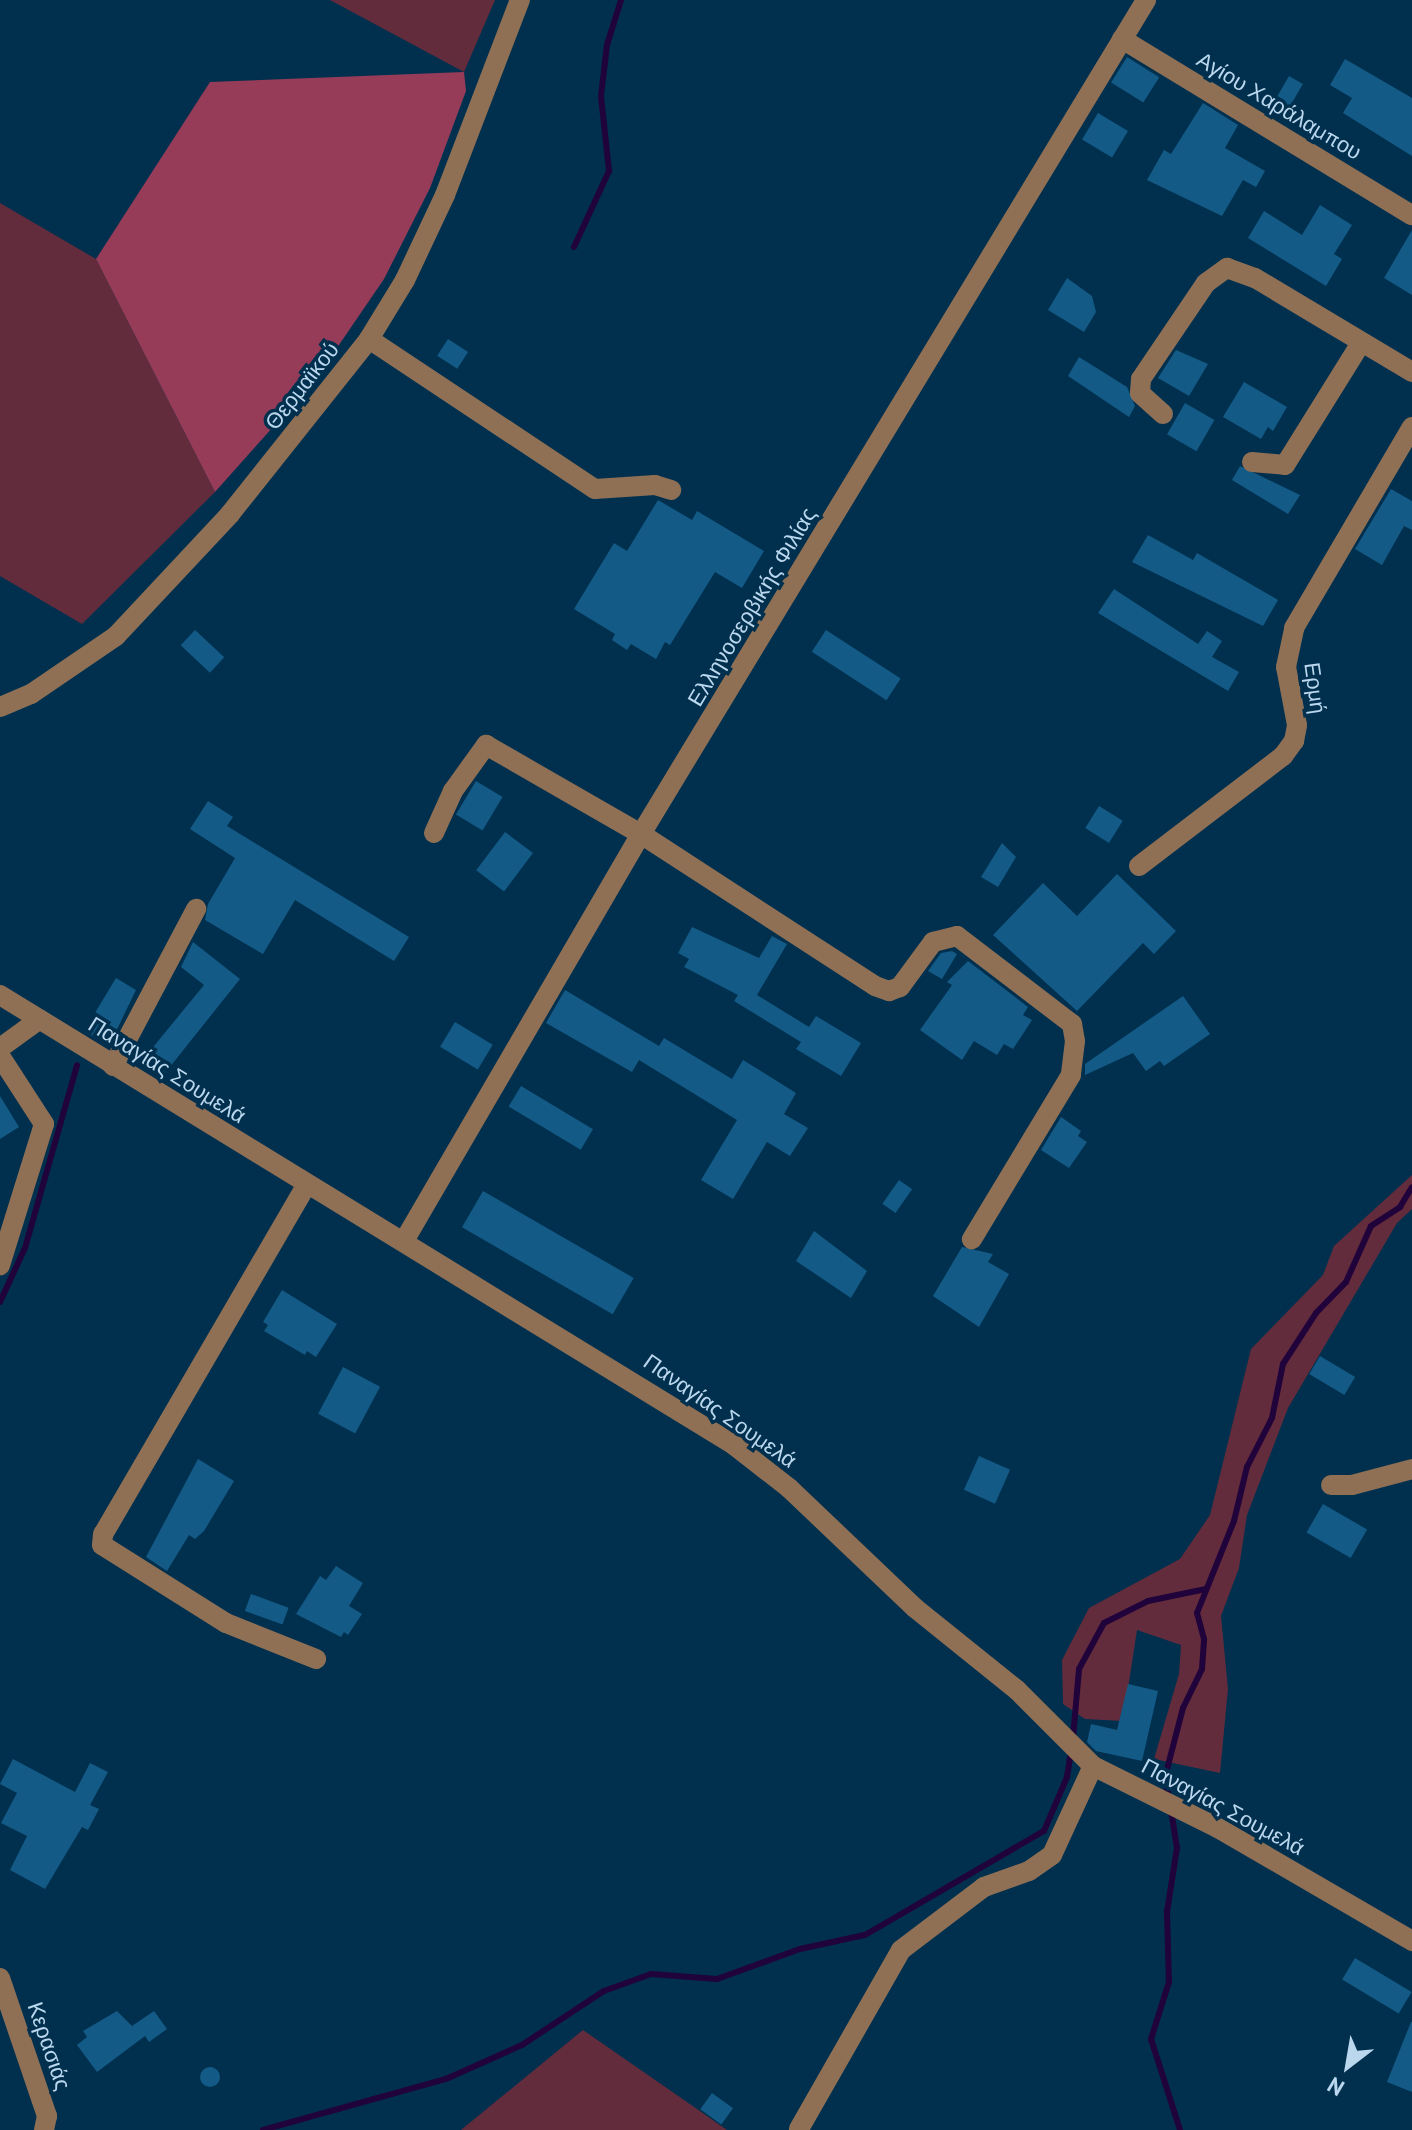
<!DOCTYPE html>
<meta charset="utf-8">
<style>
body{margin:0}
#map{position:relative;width:1412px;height:2130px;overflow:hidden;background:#00304e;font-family:"PT Sans",sans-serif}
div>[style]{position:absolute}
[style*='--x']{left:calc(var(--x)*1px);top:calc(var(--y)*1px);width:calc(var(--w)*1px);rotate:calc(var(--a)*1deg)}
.green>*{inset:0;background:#622c3c}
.forest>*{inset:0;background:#963c59}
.stream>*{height:6px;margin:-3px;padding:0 3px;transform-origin:3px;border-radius:3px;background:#21033b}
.building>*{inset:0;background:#135a86;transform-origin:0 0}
.round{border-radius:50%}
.minor>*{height:20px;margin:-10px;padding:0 10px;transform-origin:10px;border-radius:10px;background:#8f7055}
span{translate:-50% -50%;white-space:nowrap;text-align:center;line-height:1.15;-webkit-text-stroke:7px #00304e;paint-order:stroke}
.street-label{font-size:22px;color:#bad7ee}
.north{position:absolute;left:1308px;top:2026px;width:80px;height:80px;-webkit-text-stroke:6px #00304e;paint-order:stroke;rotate:211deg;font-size:22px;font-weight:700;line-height:32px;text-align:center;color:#bad7ee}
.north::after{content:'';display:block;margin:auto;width:28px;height:36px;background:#bad7ee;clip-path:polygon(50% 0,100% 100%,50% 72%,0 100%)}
</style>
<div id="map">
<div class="green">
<i style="clip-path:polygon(330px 0,495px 0,464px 72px)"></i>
<i style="clip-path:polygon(0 203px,96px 259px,215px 492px,82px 624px,0 576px)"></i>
<i style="clip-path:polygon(1412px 1175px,1412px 1209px,1397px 1223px,1288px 1408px,1247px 1515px,1239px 1568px,1221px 1616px,1228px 1689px,1220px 1773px,1154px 1759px,1179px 1674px,1181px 1645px,1137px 1630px,1123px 1721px,1085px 1719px,1063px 1704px,1062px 1660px,1089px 1608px,1180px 1559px,1210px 1515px,1251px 1349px,1323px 1275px,1334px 1246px)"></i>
<i style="clip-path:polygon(583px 2030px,697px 2109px,727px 2130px,461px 2130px)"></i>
</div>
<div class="forest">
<i style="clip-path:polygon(464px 72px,466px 91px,430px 188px,384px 279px,315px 380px,215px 492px,96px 259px,210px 82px)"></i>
</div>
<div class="stream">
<i style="--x:574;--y:247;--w:84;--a:-65.3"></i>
<i style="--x:609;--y:171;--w:75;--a:-96.1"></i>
<i style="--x:601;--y:96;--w:51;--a:-83.3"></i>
<i style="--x:607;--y:45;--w:47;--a:-72.7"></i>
<i style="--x:0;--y:1302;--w:60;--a:-65.2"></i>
<i style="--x:25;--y:1248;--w:190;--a:-74.1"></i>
<i style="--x:1073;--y:1738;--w:69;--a:-85"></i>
<i style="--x:1079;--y:1669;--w:52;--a:-61.5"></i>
<i style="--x:1104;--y:1623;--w:49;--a:-26.6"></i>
<i style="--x:1148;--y:1601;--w:59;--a:-11.7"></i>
<i style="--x:1169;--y:1799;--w:22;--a:-100"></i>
<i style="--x:1165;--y:1777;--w:71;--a:-75.4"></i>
<i style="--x:1183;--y:1708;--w:43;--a:-64"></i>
<i style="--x:1202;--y:1669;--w:30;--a:-86"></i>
<i style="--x:1204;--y:1639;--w:27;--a:-105"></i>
<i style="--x:1197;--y:1613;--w:99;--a:-68.1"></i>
<i style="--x:1234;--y:1521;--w:56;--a:-76.5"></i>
<i style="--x:1247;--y:1467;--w:55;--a:-63"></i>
<i style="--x:1272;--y:1418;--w:55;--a:-78.5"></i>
<i style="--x:1283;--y:1364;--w:61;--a:-57.1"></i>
<i style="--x:1316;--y:1313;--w:43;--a:-45.9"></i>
<i style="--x:1346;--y:1282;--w:61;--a:-65.9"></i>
<i style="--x:1371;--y:1226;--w:35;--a:-33"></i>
<i style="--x:1400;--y:1207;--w:23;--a:-59"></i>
<i style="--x:1171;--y:1810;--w:38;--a:81"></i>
<i style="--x:1177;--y:1848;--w:65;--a:98.9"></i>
<i style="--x:1167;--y:1912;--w:70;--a:88.4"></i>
<i style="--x:1169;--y:1982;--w:60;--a:107.5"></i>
<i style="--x:1151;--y:2039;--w:96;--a:72.3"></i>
<i style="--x:263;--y:2130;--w:190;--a:-15.6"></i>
<i style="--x:446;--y:2079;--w:83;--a:-24.1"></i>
<i style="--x:522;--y:2045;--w:98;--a:-33.4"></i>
<i style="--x:604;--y:1991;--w:50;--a:-19.9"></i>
<i style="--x:651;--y:1974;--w:66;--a:4.3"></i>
<i style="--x:717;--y:1979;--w:88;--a:-19.9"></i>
<i style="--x:800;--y:1949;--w:66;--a:-12.2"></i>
<i style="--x:865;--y:1935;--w:207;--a:-30.2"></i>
<i style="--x:1044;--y:1831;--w:59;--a:-66.9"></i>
<i style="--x:1067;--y:1777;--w:24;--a:-81"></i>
</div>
<div class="building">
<i style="left:1127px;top:57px;width:38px;height:30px;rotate:32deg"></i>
<i style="clip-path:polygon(1345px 59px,1412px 98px,1412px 156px,1343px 113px,1352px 98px,1330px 85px)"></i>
<i style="left:1289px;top:76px;width:16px;height:26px;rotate:30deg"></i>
<i style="clip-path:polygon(1203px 103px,1238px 125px,1225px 148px,1265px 171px,1256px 187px,1243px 180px,1222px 216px,1147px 180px,1164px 150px,1171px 154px)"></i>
<i style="left:1098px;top:113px;width:35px;height:31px;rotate:31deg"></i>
<i style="clip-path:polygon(1320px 205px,1352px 225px,1334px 254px,1342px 259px,1326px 286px,1248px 238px,1264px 211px,1302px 235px)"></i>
<i style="clip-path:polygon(1412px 230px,1412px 295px,1384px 278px)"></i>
<i style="clip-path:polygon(1067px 278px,1092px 296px,1096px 312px,1084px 332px,1048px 310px)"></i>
<i style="left:448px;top:339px;width:24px;height:20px;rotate:33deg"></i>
<i style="clip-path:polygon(1176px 350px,1208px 364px,1189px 396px,1158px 378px)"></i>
<i style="clip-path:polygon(1079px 357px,1127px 387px,1135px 406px,1129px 417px,1068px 376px)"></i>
<i style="clip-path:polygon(1244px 382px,1287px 407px,1273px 431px,1268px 427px,1261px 439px,1223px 417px)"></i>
<i style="left:1185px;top:403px;width:34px;height:36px;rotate:30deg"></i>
<i style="clip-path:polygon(1240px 466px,1300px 495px,1288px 514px,1232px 480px)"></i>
<i style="clip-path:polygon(1391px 489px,1412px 501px,1412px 530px,1404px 526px,1382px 565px,1355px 549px)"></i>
<i style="clip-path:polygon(658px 500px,692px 520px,697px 511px,764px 551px,742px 588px,715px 572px,670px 645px,665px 642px,656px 659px,631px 644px,627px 650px,612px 640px,615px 634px,574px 609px,614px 543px,627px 551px)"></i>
<i style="clip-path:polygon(1148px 535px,1193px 560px,1197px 553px,1278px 600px,1263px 626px,1132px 562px)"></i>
<i style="clip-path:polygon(1114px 589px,1198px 644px,1207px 631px,1222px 641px,1212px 657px,1239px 672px,1228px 691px,1098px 613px)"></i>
<i style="left:195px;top:630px;width:40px;height:21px;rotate:43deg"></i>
<i style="left:826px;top:630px;width:89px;height:26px;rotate:33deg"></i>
<i style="left:476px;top:781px;width:31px;height:39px;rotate:31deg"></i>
<i style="clip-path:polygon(208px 801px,233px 817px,227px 826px,409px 937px,394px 961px,295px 900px,263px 954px,205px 920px,208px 904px,235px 858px,190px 829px)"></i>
<i style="left:1099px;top:806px;width:28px;height:26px;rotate:32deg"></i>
<i style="left:505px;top:832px;width:35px;height:48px;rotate:37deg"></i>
<i style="clip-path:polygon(1002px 843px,1016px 857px,998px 887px,981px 877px)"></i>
<i style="clip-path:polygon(1117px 874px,1176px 931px,1154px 954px,1143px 943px,1077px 1011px,993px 935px,1043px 883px,1077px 916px)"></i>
<i style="clip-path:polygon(692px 927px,759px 958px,772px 936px,787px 944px,757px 995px,809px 1027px,816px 1016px,861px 1043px,841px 1076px,796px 1049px,801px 1042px,734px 1001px,738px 995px,684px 967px,689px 959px,678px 953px)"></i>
<i style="clip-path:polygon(193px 942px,240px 979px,165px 1073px,145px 1057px,204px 985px,181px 967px)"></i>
<i style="clip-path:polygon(952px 951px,957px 954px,942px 979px,928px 971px,941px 953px)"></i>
<i style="clip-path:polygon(968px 961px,1028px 1007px,1023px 1015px,1032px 1020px,1013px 1049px,1004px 1044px,997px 1055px,974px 1041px,962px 1060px,920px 1030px,952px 985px,947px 982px)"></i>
<i style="clip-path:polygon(116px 978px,136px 990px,109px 1046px,84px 1031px)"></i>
<i style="clip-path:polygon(565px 990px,659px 1046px,664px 1038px,732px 1079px,743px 1060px,796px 1093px,784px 1114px,808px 1128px,790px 1156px,767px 1142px,733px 1199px,701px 1180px,737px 1120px,639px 1060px,632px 1072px,546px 1023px)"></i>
<i style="clip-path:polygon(1183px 996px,1210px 1034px,1164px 1066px,1160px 1061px,1146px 1071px,1133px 1053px,1085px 1075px,1085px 1064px)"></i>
<i style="left:455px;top:1022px;width:44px;height:29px;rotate:31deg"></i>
<i style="left:521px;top:1086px;width:84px;height:24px;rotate:31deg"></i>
<i style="clip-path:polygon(0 1096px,19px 1127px,0 1139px)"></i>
<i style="clip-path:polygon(1061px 1117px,1081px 1131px,1078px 1136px,1087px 1142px,1069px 1168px,1041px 1150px)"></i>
<i style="left:899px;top:1180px;width:16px;height:29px;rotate:35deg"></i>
<i style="left:483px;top:1191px;width:174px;height:42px;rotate:30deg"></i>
<i style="clip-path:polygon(814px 1231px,867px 1271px,851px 1298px,796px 1261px)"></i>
<i style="clip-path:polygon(962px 1247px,993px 1254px,988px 1262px,1009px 1274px,979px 1327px,933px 1296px)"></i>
<i style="clip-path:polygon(282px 1290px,337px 1324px,316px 1357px,307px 1351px,305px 1355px,264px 1331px,268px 1325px,263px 1322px)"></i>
<i style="left:1320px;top:1356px;width:41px;height:21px;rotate:31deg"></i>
<i style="left:343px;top:1367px;width:42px;height:53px;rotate:28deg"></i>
<i style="left:979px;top:1456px;width:34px;height:37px;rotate:24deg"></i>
<i style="clip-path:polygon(198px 1459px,234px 1481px,204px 1531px,195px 1539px,189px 1535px,167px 1571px,146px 1557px)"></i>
<i style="left:1323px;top:1504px;width:51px;height:33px;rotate:30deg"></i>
<i style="clip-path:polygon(336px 1566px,363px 1583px,349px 1606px,362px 1614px,348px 1635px,344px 1632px,341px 1637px,296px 1614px,320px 1576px,326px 1580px)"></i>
<i style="left:251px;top:1594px;width:40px;height:18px;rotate:20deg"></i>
<i style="clip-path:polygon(1128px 1684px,1158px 1691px,1142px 1761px,1096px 1751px,1087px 1742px,1091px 1724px,1117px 1730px)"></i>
<i style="clip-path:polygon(13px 1759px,75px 1792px,90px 1763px,108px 1772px,90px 1805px,99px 1809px,88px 1830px,82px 1827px,45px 1889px,10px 1870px,27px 1836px,1px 1823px,17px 1793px,0 1784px)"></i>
<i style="left:1355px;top:1958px;width:66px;height:25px;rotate:31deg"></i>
<i style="clip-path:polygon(117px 2011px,132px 2026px,154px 2011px,167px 2029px,149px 2042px,145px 2036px,97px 2072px,77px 2045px,87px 2037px,83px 2031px)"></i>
<i style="clip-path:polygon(1411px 2022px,1412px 2022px,1412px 2092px,1387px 2082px)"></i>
<i class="round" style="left:200px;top:2067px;width:20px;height:20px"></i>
<i style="left:712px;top:2093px;width:26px;height:20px;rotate:36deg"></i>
</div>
<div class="minor">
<i style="--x:1122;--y:39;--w:339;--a:31.3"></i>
<i style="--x:369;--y:339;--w:271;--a:33.6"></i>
<i style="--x:595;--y:489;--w:60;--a:-3.8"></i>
<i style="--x:655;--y:485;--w:17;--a:17"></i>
<i style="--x:1163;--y:414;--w:31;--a:-138"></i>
<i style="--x:1140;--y:393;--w:14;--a:-86"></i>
<i style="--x:1141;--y:379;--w:116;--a:-55.9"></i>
<i style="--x:1206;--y:283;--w:26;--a:-36"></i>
<i style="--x:1227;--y:268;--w:30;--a:20"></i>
<i style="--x:1255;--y:278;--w:183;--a:30.9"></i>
<i style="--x:1252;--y:462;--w:33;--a:5"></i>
<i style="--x:1285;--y:465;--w:144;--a:-58.1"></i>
<i style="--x:0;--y:707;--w:34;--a:-23"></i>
<i style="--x:31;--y:694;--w:103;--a:-34.3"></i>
<i style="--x:116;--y:636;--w:167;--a:-46.9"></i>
<i style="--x:230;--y:514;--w:223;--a:-51.5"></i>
<i style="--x:369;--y:339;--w:69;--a:-58.6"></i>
<i style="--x:405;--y:280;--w:94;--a:-64.8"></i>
<i style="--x:445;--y:195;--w:209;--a:-69"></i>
<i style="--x:434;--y:833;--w:46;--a:-65.7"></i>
<i style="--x:453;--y:791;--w:57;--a:-54.3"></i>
<i style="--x:486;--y:745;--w:179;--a:29.9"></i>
<i style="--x:641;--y:834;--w:279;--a:33"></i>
<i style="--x:875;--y:986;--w:15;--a:20"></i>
<i style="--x:889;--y:991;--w:12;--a:-20"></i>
<i style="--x:900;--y:987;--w:56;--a:-53.7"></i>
<i style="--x:933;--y:942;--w:25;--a:-14"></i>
<i style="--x:957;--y:936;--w:145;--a:37.4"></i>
<i style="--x:1072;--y:1024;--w:17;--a:80"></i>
<i style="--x:1075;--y:1041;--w:34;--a:97"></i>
<i style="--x:1071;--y:1075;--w:192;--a:121.1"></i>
<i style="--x:1139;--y:866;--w:181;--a:-37.4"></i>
<i style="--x:1283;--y:756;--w:19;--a:-54"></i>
<i style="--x:1294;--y:741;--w:16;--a:-79"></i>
<i style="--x:1297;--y:725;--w:59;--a:-100.7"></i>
<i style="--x:1286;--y:667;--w:40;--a:-78"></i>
<i style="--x:1294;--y:628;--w:233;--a:-59.6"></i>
<i style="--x:0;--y:995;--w:861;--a:31.51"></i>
<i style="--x:734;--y:1445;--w:70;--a:38"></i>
<i style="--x:789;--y:1488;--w:174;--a:43.6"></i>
<i style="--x:915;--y:1608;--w:131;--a:38.8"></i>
<i style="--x:1017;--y:1690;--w:107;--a:45"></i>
<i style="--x:1093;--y:1766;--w:140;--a:26.4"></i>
<i style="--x:1218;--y:1828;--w:225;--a:30.2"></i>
<i style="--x:0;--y:1048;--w:49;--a:-35.9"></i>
<i style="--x:0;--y:1056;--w:81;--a:57.1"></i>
<i style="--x:44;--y:1124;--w:148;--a:107.3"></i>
<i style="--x:113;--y:1066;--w:178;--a:-62.1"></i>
<i style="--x:307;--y:1184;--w:405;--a:120.2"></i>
<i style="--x:103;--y:1534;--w:11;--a:95"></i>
<i style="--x:102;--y:1545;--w:146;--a:32.2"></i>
<i style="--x:226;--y:1623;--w:97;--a:21.8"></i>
<i style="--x:404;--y:1241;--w:471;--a:-59.8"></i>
<i style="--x:641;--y:834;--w:975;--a:-58.8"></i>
<i style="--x:1331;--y:1485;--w:21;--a:0"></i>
<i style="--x:1352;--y:1485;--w:62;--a:-14.9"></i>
<i style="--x:0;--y:1978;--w:146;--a:71.2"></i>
<i style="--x:47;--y:2116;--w:14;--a:102"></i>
<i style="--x:799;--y:2129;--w:206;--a:-60.3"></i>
<i style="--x:901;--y:1950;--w:104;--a:-37.2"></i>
<i style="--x:984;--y:1887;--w:48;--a:-19.6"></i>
<i style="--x:1029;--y:1871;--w:28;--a:-35"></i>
<i style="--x:1052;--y:1855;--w:98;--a:-65.3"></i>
</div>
<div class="street-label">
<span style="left:1279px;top:106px;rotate:31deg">Αγίου Χαράλαμπου</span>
<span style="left:302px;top:386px;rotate:-52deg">Θερμαϊκού</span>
<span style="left:752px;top:607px;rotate:-59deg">Ελληνοσερβικής Φιλίας</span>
<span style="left:1315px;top:688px;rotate:82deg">Ερμή</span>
<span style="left:167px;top:1070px;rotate:32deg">Παναγίας Σουμελά</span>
<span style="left:720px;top:1411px;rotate:35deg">Παναγίας Σουμελά</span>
<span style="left:1223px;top:1807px;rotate:28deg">Παναγίας Σουμελά</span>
<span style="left:49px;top:2046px;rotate:71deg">Κερασιάς</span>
</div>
<div class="north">N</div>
</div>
